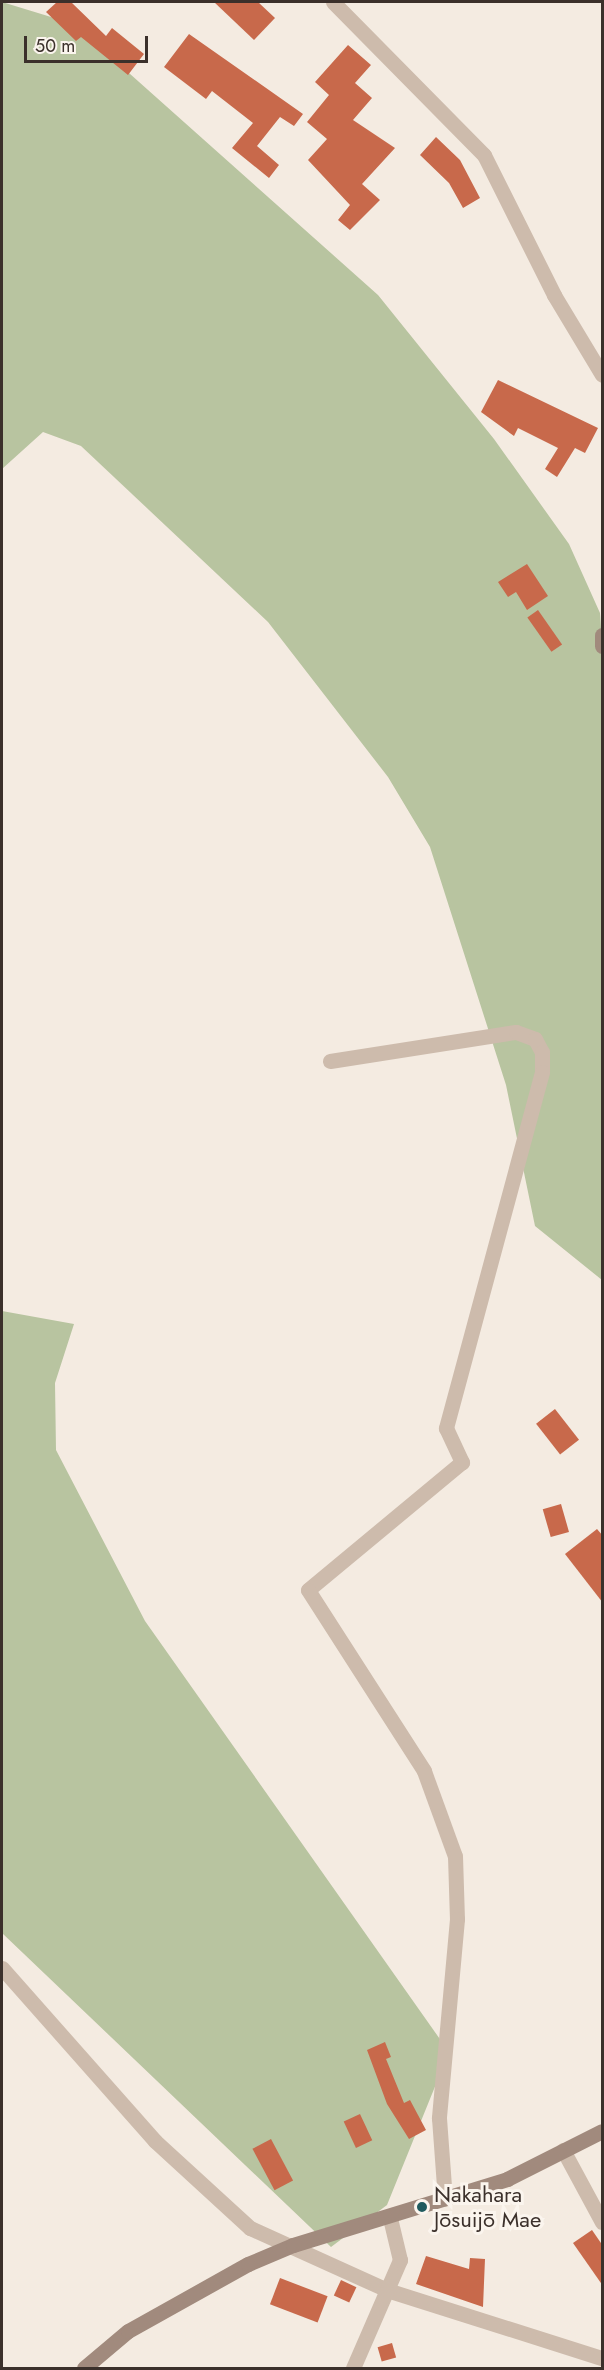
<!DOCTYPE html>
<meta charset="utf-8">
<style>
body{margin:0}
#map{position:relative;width:604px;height:2370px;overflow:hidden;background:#f4ebe1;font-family:Jost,sans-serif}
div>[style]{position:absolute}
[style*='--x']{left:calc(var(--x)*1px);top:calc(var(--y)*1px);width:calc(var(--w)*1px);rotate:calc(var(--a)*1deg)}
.green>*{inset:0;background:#b8c4a0}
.building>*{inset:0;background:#c8694b;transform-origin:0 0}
.street>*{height:15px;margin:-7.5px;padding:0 7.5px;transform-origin:7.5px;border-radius:7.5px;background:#cdbbac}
.secondary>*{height:15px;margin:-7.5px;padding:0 7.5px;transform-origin:7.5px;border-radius:7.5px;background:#a18a7d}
.dots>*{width:16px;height:16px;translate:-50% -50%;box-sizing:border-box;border:3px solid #fbf5ee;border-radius:50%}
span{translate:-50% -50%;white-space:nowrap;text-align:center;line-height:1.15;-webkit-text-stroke:6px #fbf5ee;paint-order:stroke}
.poi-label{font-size:22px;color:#3b302b}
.left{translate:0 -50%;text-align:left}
.frame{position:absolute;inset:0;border:3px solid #3b302b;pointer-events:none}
.scale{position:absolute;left:24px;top:36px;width:124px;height:27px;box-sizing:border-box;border:3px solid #3b302b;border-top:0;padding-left:8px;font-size:18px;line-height:21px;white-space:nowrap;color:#3b302b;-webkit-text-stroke:4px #fbf5ee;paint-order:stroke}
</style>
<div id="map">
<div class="green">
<i style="clip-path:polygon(2px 2px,74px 24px,378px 295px,494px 439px,569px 544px,600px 613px,602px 642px,602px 1280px,535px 1226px,506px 1085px,430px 847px,388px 777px,268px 622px,81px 446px,43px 432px,2px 469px)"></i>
<i style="clip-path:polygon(2px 1311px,74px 1324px,55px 1383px,56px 1450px,145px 1621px,449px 2052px,387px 2205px,331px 2247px,2px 1933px)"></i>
</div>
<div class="building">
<i style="clip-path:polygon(57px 2px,71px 2px,106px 36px,112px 28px,144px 54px,128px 75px,81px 37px,76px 41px,46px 12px)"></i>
<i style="clip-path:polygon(214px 2px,258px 2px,275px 18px,254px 40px)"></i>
<i style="clip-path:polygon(189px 34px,303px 114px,294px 126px,280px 117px,257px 146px,279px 165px,269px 178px,232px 148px,253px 123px,212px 91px,206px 99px,164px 67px)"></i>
<i style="clip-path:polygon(348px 45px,371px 65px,355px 83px,372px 98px,353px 120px,395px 148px,362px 184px,380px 200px,350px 230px,338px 220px,350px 205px,308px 160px,327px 139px,307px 122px,329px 95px,315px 82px)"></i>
<i style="clip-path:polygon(436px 137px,460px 160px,480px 198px,463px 208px,449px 183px,420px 155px)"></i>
<i style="clip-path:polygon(498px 380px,598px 428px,585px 453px,575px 448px,557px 477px,545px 469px,558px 448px,518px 428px,514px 436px,481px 412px)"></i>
<i style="clip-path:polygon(527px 564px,548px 596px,527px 610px,516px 592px,508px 597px,498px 582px)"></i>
<i style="left:538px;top:610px;width:42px;height:13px;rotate:55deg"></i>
<i style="left:555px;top:1409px;width:39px;height:24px;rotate:52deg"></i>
<i style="left:561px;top:1504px;width:29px;height:19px;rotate:74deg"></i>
<i style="clip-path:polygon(597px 1529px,603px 1536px,603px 1603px,565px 1554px)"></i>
<i style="clip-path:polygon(385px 2042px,391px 2057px,386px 2059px,404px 2103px,410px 2100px,426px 2130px,409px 2139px,387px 2104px,367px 2050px)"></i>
<i style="left:360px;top:2114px;width:29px;height:18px;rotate:65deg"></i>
<i style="left:271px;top:2139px;width:47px;height:21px;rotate:62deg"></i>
<i style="clip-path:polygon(592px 2230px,603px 2246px,603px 2286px,573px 2243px)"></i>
<i style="clip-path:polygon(426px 2256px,469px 2269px,470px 2258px,485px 2259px,483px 2307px,416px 2284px)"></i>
<i style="left:280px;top:2278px;width:51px;height:28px;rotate:21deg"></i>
<i style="left:341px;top:2280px;width:17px;height:17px;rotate:25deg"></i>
<i style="left:392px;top:2343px;width:15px;height:15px;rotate:74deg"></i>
</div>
<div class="street">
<i style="--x:333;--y:2;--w:215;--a:45.4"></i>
<i style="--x:484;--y:155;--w:157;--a:63.4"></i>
<i style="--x:554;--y:295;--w:93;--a:59"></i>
<i style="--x:330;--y:1061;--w:188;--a:-8.9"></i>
<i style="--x:516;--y:1032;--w:20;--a:20"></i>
<i style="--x:535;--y:1039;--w:15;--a:62"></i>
<i style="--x:542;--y:1052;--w:20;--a:90"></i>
<i style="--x:542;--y:1072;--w:369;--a:105.1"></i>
<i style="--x:446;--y:1428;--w:38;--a:65"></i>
<i style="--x:462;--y:1462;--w:200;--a:140.3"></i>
<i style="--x:308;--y:1590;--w:215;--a:57.3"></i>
<i style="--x:424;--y:1771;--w:90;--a:70"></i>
<i style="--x:455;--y:1856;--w:63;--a:88.2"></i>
<i style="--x:457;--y:1919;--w:200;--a:95.2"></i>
<i style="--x:439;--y:2118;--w:81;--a:85.8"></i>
<i style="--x:2;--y:1968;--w:231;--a:48.5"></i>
<i style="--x:155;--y:2141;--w:129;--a:42.5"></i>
<i style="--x:250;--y:2228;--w:150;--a:24.3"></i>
<i style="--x:387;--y:2290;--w:225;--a:17.6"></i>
<i style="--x:563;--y:2150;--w:82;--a:61.6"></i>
<i style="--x:353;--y:2368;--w:118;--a:-66.5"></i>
<i style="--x:400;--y:2260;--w:43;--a:-103.4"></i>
</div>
<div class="secondary">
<i style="--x:602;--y:635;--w:11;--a:90"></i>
<i style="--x:84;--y:2368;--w:57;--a:-40.1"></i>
<i style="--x:128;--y:2331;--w:137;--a:-29.2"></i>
<i style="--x:248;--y:2264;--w:49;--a:-22.9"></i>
<i style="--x:293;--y:2245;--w:224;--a:-17.1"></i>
<i style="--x:507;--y:2179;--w:106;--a:-26.8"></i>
</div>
<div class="dots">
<i style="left:422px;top:2207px;background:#1f5a5e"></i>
</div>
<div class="poi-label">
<span class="left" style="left:434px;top:2207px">Nakahara<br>Jōsuijō Mae</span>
</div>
<div class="frame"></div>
<div class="scale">50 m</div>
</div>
